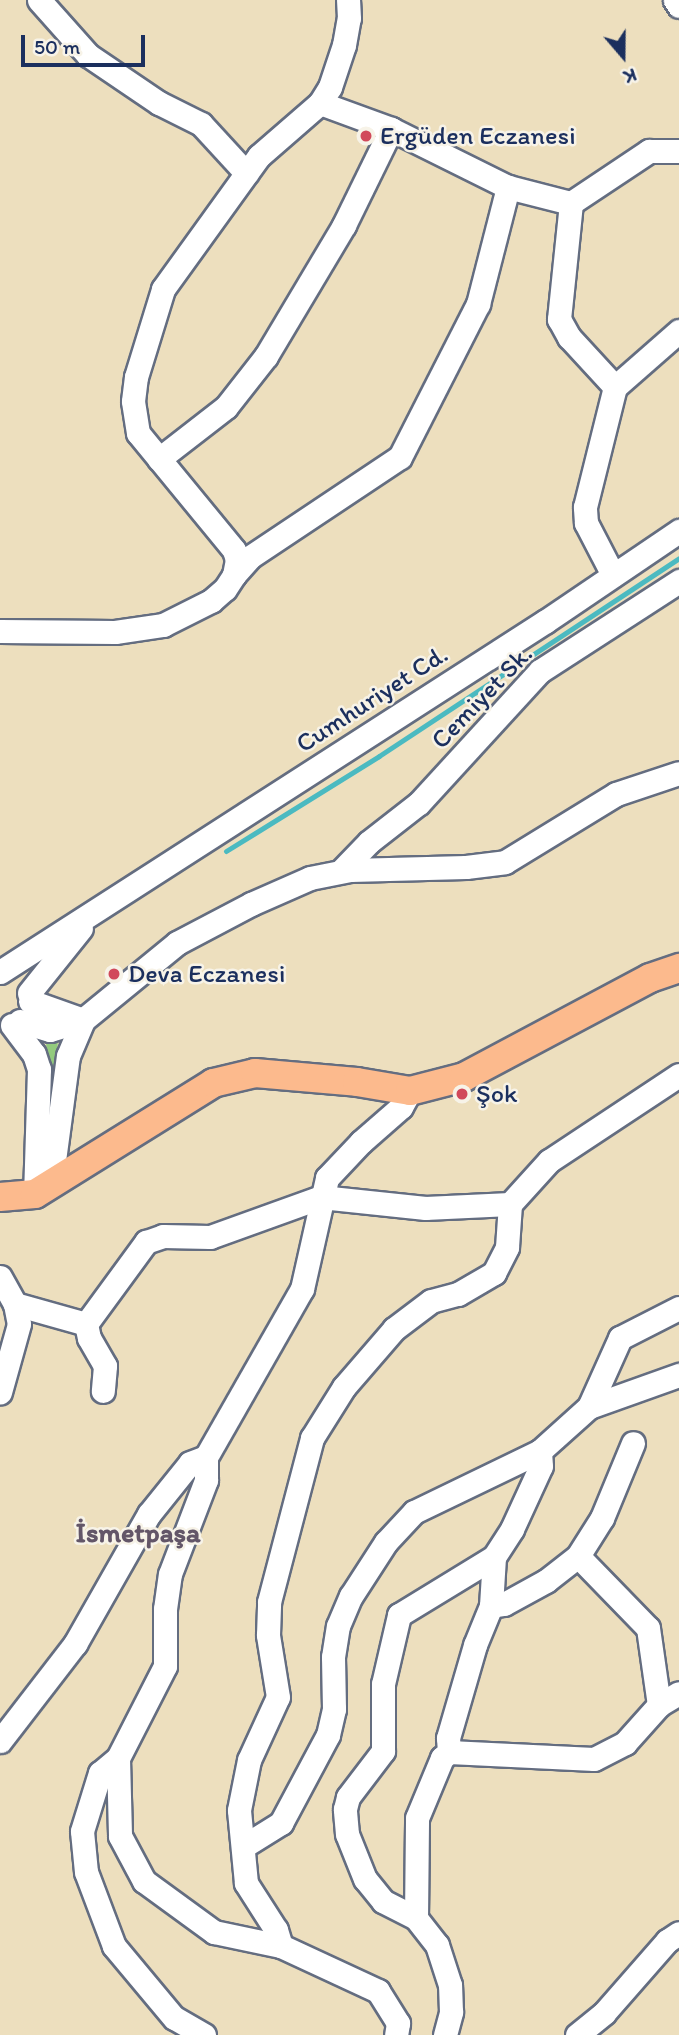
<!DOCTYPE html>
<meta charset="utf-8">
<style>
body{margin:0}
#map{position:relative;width:679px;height:2035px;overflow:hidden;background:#eddfbe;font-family:Itim,sans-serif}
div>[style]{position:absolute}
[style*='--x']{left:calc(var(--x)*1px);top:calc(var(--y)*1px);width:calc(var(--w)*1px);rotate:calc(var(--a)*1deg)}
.green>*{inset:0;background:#92ca7d}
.stream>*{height:5px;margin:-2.5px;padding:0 2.5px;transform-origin:2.5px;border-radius:2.5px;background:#4bbac1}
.roads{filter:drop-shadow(2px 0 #646d80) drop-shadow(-2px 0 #646d80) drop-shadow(0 2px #646d80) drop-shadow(0 -2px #646d80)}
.minor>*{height:23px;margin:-11.5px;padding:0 11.5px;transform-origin:11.5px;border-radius:11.5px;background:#fff}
.major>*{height:28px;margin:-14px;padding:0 14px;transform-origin:14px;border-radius:14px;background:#fcba8d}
.dots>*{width:19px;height:19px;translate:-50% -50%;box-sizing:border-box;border:4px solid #f7f3e8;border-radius:50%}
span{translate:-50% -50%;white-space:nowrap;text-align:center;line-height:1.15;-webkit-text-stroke:5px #f7f3e8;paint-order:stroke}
.poi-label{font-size:26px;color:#1b2f5e}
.left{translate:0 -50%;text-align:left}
.street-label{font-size:26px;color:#1b2f5e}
.neighbourhood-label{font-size:28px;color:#635668;font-weight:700}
.north{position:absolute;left:588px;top:21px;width:70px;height:70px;-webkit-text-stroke:5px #f7f3e8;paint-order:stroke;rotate:160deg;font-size:19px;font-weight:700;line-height:28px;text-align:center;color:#1b2f5e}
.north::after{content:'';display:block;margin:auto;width:24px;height:32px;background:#1b2f5e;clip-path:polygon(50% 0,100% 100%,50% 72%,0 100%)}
.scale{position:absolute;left:21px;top:35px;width:124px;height:32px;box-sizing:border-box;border:4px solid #1b2f5e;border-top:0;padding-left:9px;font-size:21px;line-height:24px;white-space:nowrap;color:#1b2f5e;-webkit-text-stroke:5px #f7f3e8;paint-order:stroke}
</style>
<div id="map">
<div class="green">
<i style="clip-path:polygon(46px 1041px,58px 1041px,46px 1174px,48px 1080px)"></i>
</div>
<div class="stream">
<i style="--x:226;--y:851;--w:180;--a:-31.8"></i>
<i style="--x:379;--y:756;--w:359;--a:-33.4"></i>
</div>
<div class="roads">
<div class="minor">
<i style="--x:39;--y:0;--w:74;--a:48.3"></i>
<i style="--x:88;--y:55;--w:86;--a:34.1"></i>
<i style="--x:159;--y:103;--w:47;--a:26.6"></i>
<i style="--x:201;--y:124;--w:67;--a:47.4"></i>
<i style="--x:675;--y:0;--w:7;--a:56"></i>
<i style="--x:320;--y:103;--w:76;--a:20.1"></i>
<i style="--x:391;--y:129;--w:131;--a:26.4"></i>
<i style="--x:508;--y:187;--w:65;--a:14.3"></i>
<i style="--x:571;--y:203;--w:94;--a:-33.7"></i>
<i style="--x:649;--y:151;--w:30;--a:0"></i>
<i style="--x:571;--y:203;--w:117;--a:95.9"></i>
<i style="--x:559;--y:319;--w:21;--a:61"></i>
<i style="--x:569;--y:337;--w:68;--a:47.4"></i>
<i style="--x:159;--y:459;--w:85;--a:-37.8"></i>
<i style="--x:226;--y:407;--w:65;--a:-51.9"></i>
<i style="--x:266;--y:356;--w:152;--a:-59.2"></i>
<i style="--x:344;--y:225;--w:107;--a:-63.9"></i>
<i style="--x:234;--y:575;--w:24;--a:-48"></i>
<i style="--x:250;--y:557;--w:180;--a:-33.7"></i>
<i style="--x:400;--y:457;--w:172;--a:-63"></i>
<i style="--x:478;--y:304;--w:121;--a:-75.6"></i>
<i style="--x:613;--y:575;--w:59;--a:-117.4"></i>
<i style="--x:586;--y:523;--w:16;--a:-94"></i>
<i style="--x:585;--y:507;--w:124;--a:-76"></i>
<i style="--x:615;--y:387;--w:85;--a:-41.2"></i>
<i style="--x:0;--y:631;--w:115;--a:0.5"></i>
<i style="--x:115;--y:632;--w:49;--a:-8.3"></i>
<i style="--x:163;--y:625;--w:54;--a:-26.6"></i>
<i style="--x:211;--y:601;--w:18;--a:-41"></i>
<i style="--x:225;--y:589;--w:17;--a:-57"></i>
<i style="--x:234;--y:575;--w:15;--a:-79"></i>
<i style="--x:237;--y:560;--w:10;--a:-107"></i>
<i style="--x:234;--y:550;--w:151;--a:-129.4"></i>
<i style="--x:138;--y:433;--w:32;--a:-99"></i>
<i style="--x:133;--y:401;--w:24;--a:-83"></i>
<i style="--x:136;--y:377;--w:92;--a:-72.9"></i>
<i style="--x:163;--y:289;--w:164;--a:-54.2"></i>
<i style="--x:259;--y:156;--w:81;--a:-41"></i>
<i style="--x:320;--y:103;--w:19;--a:-58"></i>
<i style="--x:330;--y:87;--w:44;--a:-71.6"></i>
<i style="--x:344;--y:45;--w:27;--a:-80"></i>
<i style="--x:349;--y:18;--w:18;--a:-93"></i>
<i style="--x:341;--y:871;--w:40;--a:-46"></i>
<i style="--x:369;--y:842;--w:63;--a:-38"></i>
<i style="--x:419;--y:803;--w:179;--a:-47.5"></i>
<i style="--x:540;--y:671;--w:166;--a:-32.9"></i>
<i style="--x:0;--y:972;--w:649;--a:-32.74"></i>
<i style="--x:546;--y:621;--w:161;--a:-34.1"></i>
<i style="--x:29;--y:993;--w:83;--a:-51.3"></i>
<i style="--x:30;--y:1001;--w:56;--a:19.7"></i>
<i style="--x:20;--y:1021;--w:31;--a:17"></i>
<i style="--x:50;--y:1030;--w:34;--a:-17"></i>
<i style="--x:83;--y:1020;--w:122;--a:-39.3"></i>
<i style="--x:177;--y:943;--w:84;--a:-27.8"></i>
<i style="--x:251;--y:904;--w:64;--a:-23.8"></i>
<i style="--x:310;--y:878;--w:41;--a:-11.3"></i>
<i style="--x:350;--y:870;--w:116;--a:-1.5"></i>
<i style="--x:466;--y:867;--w:39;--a:-7"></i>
<i style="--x:505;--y:862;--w:130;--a:-31.5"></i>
<i style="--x:616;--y:794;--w:66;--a:-18.4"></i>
<i style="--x:12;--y:1025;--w:36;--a:53"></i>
<i style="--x:34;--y:1054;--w:16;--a:72"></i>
<i style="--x:39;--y:1069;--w:125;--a:91.8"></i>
<i style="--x:51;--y:1183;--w:128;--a:-82.4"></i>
<i style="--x:68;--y:1056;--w:39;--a:-67"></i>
<i style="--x:0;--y:1277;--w:31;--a:61"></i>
<i style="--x:15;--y:1304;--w:20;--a:79"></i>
<i style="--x:19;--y:1324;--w:71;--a:105.6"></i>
<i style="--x:15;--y:1304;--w:74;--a:15.7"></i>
<i style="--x:86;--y:1324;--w:102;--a:-53.8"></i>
<i style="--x:146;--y:1242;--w:18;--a:-19"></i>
<i style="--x:163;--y:1236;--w:47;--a:1.2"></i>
<i style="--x:210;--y:1237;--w:118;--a:-19.8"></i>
<i style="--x:321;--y:1197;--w:105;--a:6"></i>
<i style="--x:425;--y:1208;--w:85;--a:-2.7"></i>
<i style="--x:86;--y:1324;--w:14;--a:78"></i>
<i style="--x:89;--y:1338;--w:32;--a:60"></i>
<i style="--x:105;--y:1366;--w:25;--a:95"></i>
<i style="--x:589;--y:1407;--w:76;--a:-65.8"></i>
<i style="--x:620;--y:1338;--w:66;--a:-27"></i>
<i style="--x:578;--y:1556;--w:100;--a:45.8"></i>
<i style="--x:648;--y:1628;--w:78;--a:81.9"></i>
<i style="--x:491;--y:1606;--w:13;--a:-9"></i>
<i style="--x:504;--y:1604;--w:48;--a:-28.7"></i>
<i style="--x:546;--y:1581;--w:41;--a:-38"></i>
<i style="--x:578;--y:1556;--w:45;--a:-57.7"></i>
<i style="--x:602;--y:1518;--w:81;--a:-67.5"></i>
<i style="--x:0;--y:1741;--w:123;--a:-52.3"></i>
<i style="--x:75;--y:1644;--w:150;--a:-60.4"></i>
<i style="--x:149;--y:1514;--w:65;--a:-51.2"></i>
<i style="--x:190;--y:1463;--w:17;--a:-21"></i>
<i style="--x:449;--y:1752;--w:14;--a:-94"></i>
<i style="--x:448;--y:1738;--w:97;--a:-73.8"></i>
<i style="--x:475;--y:1645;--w:42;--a:-67.7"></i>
<i style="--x:491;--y:1606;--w:49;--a:-86.5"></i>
<i style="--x:118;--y:1758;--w:78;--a:88.5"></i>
<i style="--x:120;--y:1836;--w:51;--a:61.9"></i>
<i style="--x:144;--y:1881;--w:87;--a:36.1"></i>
<i style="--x:214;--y:1932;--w:68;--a:11.8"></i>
<i style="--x:281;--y:1946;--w:107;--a:24.9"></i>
<i style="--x:378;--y:1991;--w:38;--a:58"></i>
<i style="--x:398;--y:2023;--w:12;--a:99"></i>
<i style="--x:244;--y:1846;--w:44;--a:-31.9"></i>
<i style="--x:281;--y:1823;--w:100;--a:-61.9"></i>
<i style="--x:328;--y:1735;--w:27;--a:-77"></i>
<i style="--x:334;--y:1709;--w:52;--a:-91.1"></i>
<i style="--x:333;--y:1657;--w:31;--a:-81"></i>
<i style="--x:338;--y:1626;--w:33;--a:-67"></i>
<i style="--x:351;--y:1596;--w:64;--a:-57.1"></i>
<i style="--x:386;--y:1542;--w:41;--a:-47"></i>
<i style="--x:414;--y:1512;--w:140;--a:-25.8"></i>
<i style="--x:540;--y:1451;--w:66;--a:-41.9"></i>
<i style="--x:589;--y:1407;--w:96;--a:-19.6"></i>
<i style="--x:416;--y:1918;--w:100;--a:-89.4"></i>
<i style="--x:417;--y:1818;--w:65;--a:-67.4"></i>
<i style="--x:442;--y:1758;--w:9;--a:-41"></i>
<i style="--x:449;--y:1752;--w:145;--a:2.8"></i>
<i style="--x:594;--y:1759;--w:35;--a:-27"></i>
<i style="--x:625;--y:1743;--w:51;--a:-48.2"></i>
<i style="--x:659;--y:1705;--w:23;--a:-31"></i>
<i style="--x:281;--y:1946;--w:17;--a:-107"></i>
<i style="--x:276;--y:1930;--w:56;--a:-122.6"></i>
<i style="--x:246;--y:1883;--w:73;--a:-95.5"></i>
<i style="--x:239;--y:1810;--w:51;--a:-78.7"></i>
<i style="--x:249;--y:1760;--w:69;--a:-65.3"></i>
<i style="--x:278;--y:1697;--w:63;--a:-99.2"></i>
<i style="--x:268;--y:1635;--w:33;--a:-88"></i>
<i style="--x:269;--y:1602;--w:170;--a:-75.3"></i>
<i style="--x:312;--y:1438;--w:60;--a:-57.9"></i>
<i style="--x:344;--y:1387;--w:77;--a:-49.2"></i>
<i style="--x:394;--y:1329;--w:46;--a:-37.1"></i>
<i style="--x:431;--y:1301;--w:28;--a:-15"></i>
<i style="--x:458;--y:1294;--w:42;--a:-30.3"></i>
<i style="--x:494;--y:1273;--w:29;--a:-63"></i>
<i style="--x:507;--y:1247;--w:43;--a:-86"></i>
<i style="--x:510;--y:1204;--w:58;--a:-47.8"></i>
<i style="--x:549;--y:1161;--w:156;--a:-33.5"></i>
<i style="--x:204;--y:2035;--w:34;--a:-150"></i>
<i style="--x:174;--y:2018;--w:94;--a:-129.8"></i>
<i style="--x:114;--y:1946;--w:79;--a:-110.7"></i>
<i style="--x:86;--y:1872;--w:41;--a:-95.6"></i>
<i style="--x:82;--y:1831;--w:61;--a:-72.8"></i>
<i style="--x:100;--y:1773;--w:23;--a:-40"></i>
<i style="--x:118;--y:1758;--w:103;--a:-62.9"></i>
<i style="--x:165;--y:1666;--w:57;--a:-90"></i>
<i style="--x:165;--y:1609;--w:35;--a:-82"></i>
<i style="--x:170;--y:1574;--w:101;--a:-69"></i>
<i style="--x:206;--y:1480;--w:23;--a:-90"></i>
<i style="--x:206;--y:1457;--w:193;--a:-60.3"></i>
<i style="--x:302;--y:1289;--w:114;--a:-77.3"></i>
<i style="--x:327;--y:1178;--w:50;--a:-46.6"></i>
<i style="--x:361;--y:1142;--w:53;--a:-41.2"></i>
<i style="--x:401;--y:1107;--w:18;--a:-61"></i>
<i style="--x:445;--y:2035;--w:24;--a:-75"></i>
<i style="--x:451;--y:2012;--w:27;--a:-92"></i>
<i style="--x:450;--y:1985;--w:42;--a:-108"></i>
<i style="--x:437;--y:1945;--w:34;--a:-128"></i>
<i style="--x:416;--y:1918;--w:37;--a:-153"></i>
<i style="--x:383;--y:1901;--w:28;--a:-129"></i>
<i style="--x:365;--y:1879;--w:48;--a:-111.8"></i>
<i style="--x:347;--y:1834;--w:25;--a:-95"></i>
<i style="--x:345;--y:1809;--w:12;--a:-76"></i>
<i style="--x:348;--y:1797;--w:58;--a:-52.7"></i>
<i style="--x:383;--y:1751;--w:67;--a:-90"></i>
<i style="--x:383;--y:1684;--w:71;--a:-76.9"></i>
<i style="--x:399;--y:1615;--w:111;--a:-31.4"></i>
<i style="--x:494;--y:1557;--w:33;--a:-57"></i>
<i style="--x:512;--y:1529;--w:69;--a:-65.3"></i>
<i style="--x:541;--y:1466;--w:15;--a:-94"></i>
<i style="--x:577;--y:2035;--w:35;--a:-39"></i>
<i style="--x:604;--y:2013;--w:96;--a:-48.8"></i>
<i style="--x:667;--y:1941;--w:14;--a:-34"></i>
</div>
<div class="major">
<i style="--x:0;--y:1197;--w:35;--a:-5"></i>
<i style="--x:35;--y:1194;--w:210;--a:-31.9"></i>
<i style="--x:213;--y:1083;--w:43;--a:-13.4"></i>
<i style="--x:255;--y:1073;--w:102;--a:5"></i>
<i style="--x:357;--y:1082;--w:54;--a:9.6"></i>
<i style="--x:410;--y:1091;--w:56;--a:-14.5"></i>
<i style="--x:464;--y:1077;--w:211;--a:-28"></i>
<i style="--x:650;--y:978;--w:31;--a:-19"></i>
</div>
</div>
<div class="dots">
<i style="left:366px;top:136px;background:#d1495b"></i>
<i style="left:114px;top:974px;background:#d1495b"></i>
<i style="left:462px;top:1094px;background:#d1495b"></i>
</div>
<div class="poi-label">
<span class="left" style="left:380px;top:136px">Ergüden Eczanesi</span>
<span class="left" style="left:128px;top:974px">Deva Eczanesi</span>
<span class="left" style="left:476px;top:1094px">Şok</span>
</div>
<div class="street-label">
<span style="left:482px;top:697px;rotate:-46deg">Cemiyet Sk.</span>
<span style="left:372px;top:699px;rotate:-33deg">Cumhuriyet Cd.</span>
</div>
<div class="neighbourhood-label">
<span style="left:138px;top:1532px">İsmetpaşa</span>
</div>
<div class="north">K</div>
<div class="scale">50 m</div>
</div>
